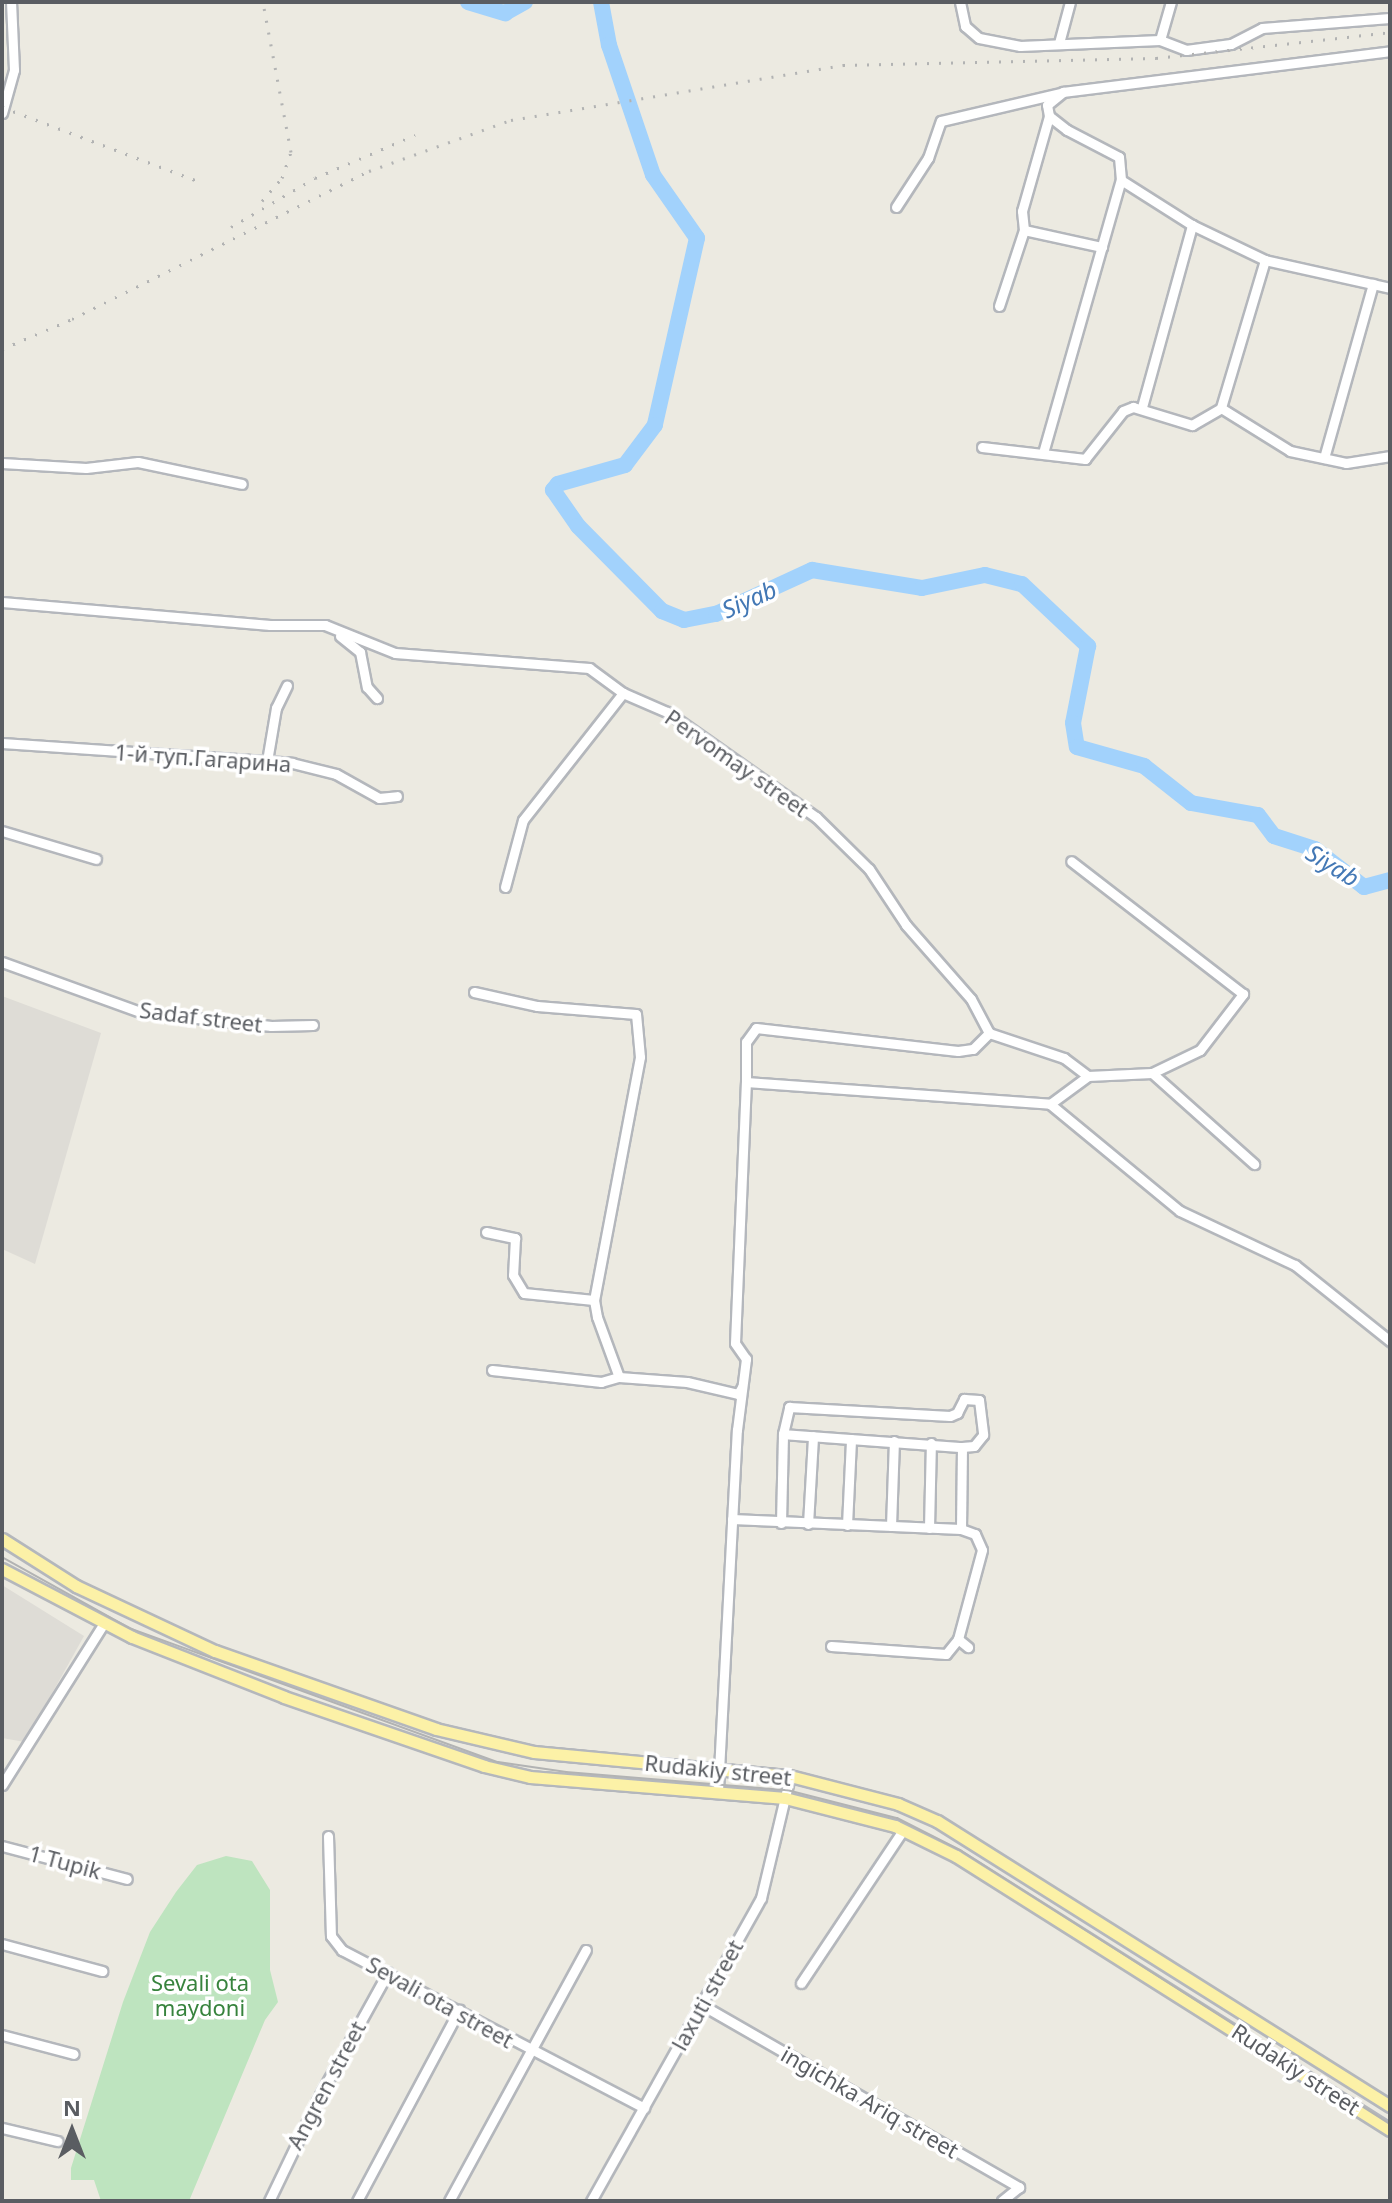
<!DOCTYPE html>
<meta charset="utf-8">
<style>
body{margin:0}
#map{position:relative;width:1392px;height:2203px;overflow:hidden;background:#eceae1;font-family:"Noto Sans",sans-serif}
div>[style]{position:absolute}
[style*='--x']{left:calc(var(--x)*1px);top:calc(var(--y)*1px);width:calc(var(--w)*1px);rotate:calc(var(--a)*1deg)}
.industrial>*{inset:0;background:#dedcd6}
.green>*{inset:0;background:#bee4bf}
.river>*{height:16px;margin:-8px;padding:0 8px;transform-origin:8px;border-radius:8px;background:#a2d2fc}
.roads{filter:drop-shadow(2px 0 #b4b7bc) drop-shadow(-2px 0 #b4b7bc) drop-shadow(0 2px #b4b7bc) drop-shadow(0 -2px #b4b7bc)}
.minor>*{height:9px;margin:-4.5px;padding:0 4.5px;transform-origin:4.5px;border-radius:4.5px;background:#fff}
.major>*{height:11px;margin:-5.5px;padding:0 5.5px;transform-origin:5.5px;border-radius:5.5px;background:#fcf1a7}
.tram>*{height:2px;margin:-1px;padding:0 1px;transform-origin:1px;border-radius:1px;background:#b2b3b3}
.rail>*{height:3px;margin-top:-1.5px;transform-origin:0;background:repeating-linear-gradient(90deg,#b2b3b3 0 2px,transparent 0 12px)}
span{translate:-50% -50%;white-space:nowrap;text-align:center;line-height:1.15;-webkit-text-stroke:7px #fff;paint-order:stroke}
.street-label{font-size:22px;color:#5a5d62}
.park-label{font-size:22px;color:#37833d}
.water-label{font-size:24px;color:#4378b5;font-style:italic}
.frame{position:absolute;inset:0;border:4px solid #5a5d62;pointer-events:none}
.north{position:absolute;left:32px;top:2091px;width:80px;height:80px;-webkit-text-stroke:6px #fff;paint-order:stroke;rotate:0deg;font-size:22px;font-weight:700;line-height:32px;text-align:center;color:#5a5d62}
.north::after{content:'';display:block;margin:auto;width:28px;height:36px;background:#5a5d62;clip-path:polygon(50% 0,100% 100%,50% 72%,0 100%)}
</style>
<div id="map">
<div class="industrial">
<i style="clip-path:polygon(2px 996px,101px 1033px,35px 1264px,2px 1249px)"></i>
<i style="clip-path:polygon(2px 1585px,84px 1636px,25px 1742px,2px 1738px)"></i>
</div>
<div class="green">
<i style="clip-path:polygon(226px 1856px,252px 1861px,270px 1890px,270px 1970px,278px 2002px,265px 2020px,189px 2201px,101px 2201px,94px 2180px,71px 2180px,71px 2168px,123px 2002px,150px 1932px,176px 1892px,197px 1865px)"></i>
</div>
<div class="river">
<i style="--x:468;--y:2;--w:39;--a:17"></i>
<i style="--x:505;--y:13;--w:23;--a:-29"></i>
<i style="--x:601;--y:2;--w:44;--a:79.5"></i>
<i style="--x:609;--y:45;--w:137;--a:71.3"></i>
<i style="--x:653;--y:175;--w:77;--a:55.1"></i>
<i style="--x:697;--y:238;--w:192;--a:102.7"></i>
<i style="--x:655;--y:425;--w:50;--a:126.9"></i>
<i style="--x:625;--y:465;--w:70;--a:164.2"></i>
<i style="--x:558;--y:484;--w:8;--a:130"></i>
<i style="--x:553;--y:490;--w:44;--a:55.2"></i>
<i style="--x:578;--y:526;--w:120;--a:45.3"></i>
<i style="--x:662;--y:611;--w:24;--a:22"></i>
<i style="--x:684;--y:620;--w:33;--a:-11"></i>
<i style="--x:716;--y:614;--w:106;--a:-24.6"></i>
<i style="--x:812;--y:570;--w:111;--a:9.3"></i>
<i style="--x:922;--y:588;--w:64;--a:-11.7"></i>
<i style="--x:985;--y:575;--w:38;--a:14"></i>
<i style="--x:1022;--y:584;--w:91;--a:43.2"></i>
<i style="--x:1088;--y:646;--w:78;--a:101"></i>
<i style="--x:1073;--y:723;--w:24;--a:81"></i>
<i style="--x:1077;--y:747;--w:70;--a:15.8"></i>
<i style="--x:1144;--y:766;--w:60;--a:38.2"></i>
<i style="--x:1191;--y:803;--w:68;--a:10.2"></i>
<i style="--x:1258;--y:815;--w:26;--a:53"></i>
<i style="--x:1274;--y:836;--w:43;--a:17.6"></i>
<i style="--x:1315;--y:849;--w:62;--a:37.8"></i>
<i style="--x:1364;--y:887;--w:27;--a:-15"></i>
</div>
<div class="roads">
<div class="minor">
<i style="--x:960;--y:2;--w:25;--a:78"></i>
<i style="--x:965;--y:26;--w:18;--a:41"></i>
<i style="--x:979;--y:38;--w:42;--a:11"></i>
<i style="--x:1020;--y:46;--w:140;--a:-2.5"></i>
<i style="--x:1160;--y:40;--w:28;--a:21"></i>
<i style="--x:1186;--y:50;--w:45;--a:-7.6"></i>
<i style="--x:1231;--y:44;--w:35;--a:-27"></i>
<i style="--x:1262;--y:28;--w:128;--a:-4.5"></i>
<i style="--x:1160;--y:40;--w:40;--a:-74"></i>
<i style="--x:1059;--y:43;--w:42;--a:-75"></i>
<i style="--x:2;--y:113;--w:45;--a:-74.4"></i>
<i style="--x:14;--y:70;--w:68;--a:-92.5"></i>
<i style="--x:1121;--y:180;--w:23;--a:-95"></i>
<i style="--x:1119;--y:157;--w:59;--a:-152.6"></i>
<i style="--x:1067;--y:130;--w:23;--a:-142"></i>
<i style="--x:1049;--y:116;--w:11;--a:-100"></i>
<i style="--x:1047;--y:105;--w:21;--a:-39"></i>
<i style="--x:1063;--y:92;--w:330;--a:-7.1"></i>
<i style="--x:896;--y:207;--w:59;--a:-56.9"></i>
<i style="--x:928;--y:158;--w:39;--a:-71"></i>
<i style="--x:941;--y:121;--w:122;--a:-13.2"></i>
<i style="--x:1024;--y:230;--w:19;--a:-96"></i>
<i style="--x:1022;--y:211;--w:99;--a:-74.1"></i>
<i style="--x:1265;--y:260;--w:154;--a:106.6"></i>
<i style="--x:1221;--y:408;--w:81;--a:31.9"></i>
<i style="--x:1290;--y:451;--w:57;--a:12.1"></i>
<i style="--x:1346;--y:463;--w:45;--a:-9"></i>
<i style="--x:999;--y:306;--w:80;--a:-71.8"></i>
<i style="--x:1024;--y:230;--w:80;--a:12.3"></i>
<i style="--x:1142;--y:407;--w:189;--a:-74.6"></i>
<i style="--x:982;--y:447;--w:104;--a:6.6"></i>
<i style="--x:1085;--y:459;--w:61;--a:-51.6"></i>
<i style="--x:1123;--y:411;--w:11;--a:-22"></i>
<i style="--x:1133;--y:407;--w:62;--a:17"></i>
<i style="--x:1192;--y:425;--w:34;--a:-30"></i>
<i style="--x:1043;--y:453;--w:284;--a:-74.1"></i>
<i style="--x:1121;--y:180;--w:84;--a:32.4"></i>
<i style="--x:1192;--y:225;--w:81;--a:25.6"></i>
<i style="--x:1265;--y:260;--w:128;--a:12.6"></i>
<i style="--x:1324;--y:458;--w:181;--a:-74.3"></i>
<i style="--x:2;--y:463;--w:84;--a:3.4"></i>
<i style="--x:86;--y:468;--w:52;--a:-6.6"></i>
<i style="--x:138;--y:462;--w:106;--a:11.9"></i>
<i style="--x:2;--y:602;--w:269;--a:4.9"></i>
<i style="--x:270;--y:625;--w:55;--a:0"></i>
<i style="--x:325;--y:625;--w:75;--a:21.8"></i>
<i style="--x:395;--y:653;--w:195;--a:4.4"></i>
<i style="--x:589;--y:668;--w:42;--a:36.3"></i>
<i style="--x:623;--y:693;--w:48;--a:23.4"></i>
<i style="--x:667;--y:712;--w:182;--a:35.2"></i>
<i style="--x:816;--y:817;--w:74;--a:44.5"></i>
<i style="--x:869;--y:869;--w:67;--a:56.5"></i>
<i style="--x:906;--y:925;--w:98;--a:48.7"></i>
<i style="--x:971;--y:999;--w:38;--a:62"></i>
<i style="--x:989;--y:1033;--w:79;--a:18.4"></i>
<i style="--x:1064;--y:1058;--w:30;--a:37"></i>
<i style="--x:340;--y:636;--w:26;--a:39"></i>
<i style="--x:360;--y:652;--w:36;--a:79"></i>
<i style="--x:367;--y:687;--w:15;--a:48"></i>
<i style="--x:2;--y:743;--w:291;--a:3.9"></i>
<i style="--x:292;--y:763;--w:45;--a:14"></i>
<i style="--x:336;--y:774;--w:49;--a:29.2"></i>
<i style="--x:379;--y:798;--w:18;--a:-6"></i>
<i style="--x:267;--y:761;--w:54;--a:-80.4"></i>
<i style="--x:276;--y:708;--w:25;--a:-64"></i>
<i style="--x:2;--y:831;--w:98;--a:16.6"></i>
<i style="--x:505;--y:887;--w:69;--a:-75"></i>
<i style="--x:523;--y:820;--w:162;--a:-51.8"></i>
<i style="--x:2;--y:962;--w:147;--a:19.9"></i>
<i style="--x:140;--y:1012;--w:132;--a:6.1"></i>
<i style="--x:271;--y:1026;--w:42;--a:-1.4"></i>
<i style="--x:474;--y:992;--w:65;--a:12.5"></i>
<i style="--x:537;--y:1006;--w:99;--a:4.6"></i>
<i style="--x:636;--y:1014;--w:43;--a:84.7"></i>
<i style="--x:640;--y:1057;--w:247;--a:100.7"></i>
<i style="--x:594;--y:1300;--w:17;--a:80"></i>
<i style="--x:597;--y:1317;--w:64;--a:69.9"></i>
<i style="--x:619;--y:1377;--w:68;--a:4.2"></i>
<i style="--x:687;--y:1382;--w:52;--a:13.2"></i>
<i style="--x:738;--y:1394;--w:8;--a:-60"></i>
<i style="--x:1152;--y:1073;--w:137;--a:41.7"></i>
<i style="--x:746;--y:1082;--w:40;--a:-90"></i>
<i style="--x:746;--y:1042;--w:17;--a:-54"></i>
<i style="--x:756;--y:1028;--w:203;--a:6.5"></i>
<i style="--x:958;--y:1051;--w:15;--a:-8"></i>
<i style="--x:973;--y:1049;--w:23;--a:-45"></i>
<i style="--x:1050;--y:1104;--w:168;--a:39.5"></i>
<i style="--x:1180;--y:1211;--w:127;--a:25.2"></i>
<i style="--x:1295;--y:1265;--w:122;--a:38.7"></i>
<i style="--x:486;--y:1232;--w:30;--a:12"></i>
<i style="--x:515;--y:1238;--w:37;--a:93"></i>
<i style="--x:513;--y:1275;--w:21;--a:59"></i>
<i style="--x:524;--y:1293;--w:70;--a:5.7"></i>
<i style="--x:492;--y:1370;--w:110;--a:6.3"></i>
<i style="--x:601;--y:1382;--w:19;--a:-16"></i>
<i style="--x:783;--y:1434;--w:28;--a:-77"></i>
<i style="--x:789;--y:1407;--w:161;--a:3.2"></i>
<i style="--x:950;--y:1416;--w:8;--a:-23"></i>
<i style="--x:957;--y:1413;--w:16;--a:-63"></i>
<i style="--x:964;--y:1399;--w:15;--a:4"></i>
<i style="--x:979;--y:1400;--w:35;--a:83"></i>
<i style="--x:983;--y:1435;--w:14;--a:129"></i>
<i style="--x:974;--y:1446;--w:12;--a:175"></i>
<i style="--x:732;--y:1519;--w:229;--a:2.5"></i>
<i style="--x:961;--y:1529;--w:15;--a:20"></i>
<i style="--x:975;--y:1534;--w:17;--a:66"></i>
<i style="--x:982;--y:1550;--w:92;--a:105.1"></i>
<i style="--x:958;--y:1639;--w:13;--a:39"></i>
<i style="--x:781;--y:1523;--w:89;--a:-88.7"></i>
<i style="--x:783;--y:1434;--w:179;--a:4.2"></i>
<i style="--x:962;--y:1447;--w:82;--a:90.7"></i>
<i style="--x:808;--y:1524;--w:88;--a:-86.7"></i>
<i style="--x:847;--y:1525;--w:86;--a:-87.3"></i>
<i style="--x:891;--y:1526;--w:85;--a:-88"></i>
<i style="--x:929;--y:1528;--w:85;--a:-88.7"></i>
<i style="--x:831;--y:1646;--w:115;--a:4"></i>
<i style="--x:946;--y:1654;--w:19;--a:-51"></i>
<i style="--x:2;--y:1785;--w:191;--a:-57.8"></i>
<i style="--x:718;--y:1790;--w:361;--a:-87"></i>
<i style="--x:737;--y:1430;--w:72;--a:-82.8"></i>
<i style="--x:746;--y:1359;--w:19;--a:-125"></i>
<i style="--x:735;--y:1343;--w:261;--a:-87.6"></i>
<i style="--x:746;--y:1082;--w:305;--a:4.1"></i>
<i style="--x:1050;--y:1104;--w:47;--a:-36.4"></i>
<i style="--x:1088;--y:1076;--w:64;--a:-2.7"></i>
<i style="--x:1152;--y:1073;--w:53;--a:-25.6"></i>
<i style="--x:1200;--y:1050;--w:71;--a:-52.5"></i>
<i style="--x:1243;--y:994;--w:217;--a:-142.3"></i>
<i style="--x:328;--y:1836;--w:100;--a:88.3"></i>
<i style="--x:331;--y:1936;--w:18;--a:52"></i>
<i style="--x:342;--y:1950;--w:341;--a:27.6"></i>
<i style="--x:2;--y:1846;--w:129;--a:14.8"></i>
<i style="--x:2;--y:1944;--w:104;--a:15.1"></i>
<i style="--x:801;--y:1983;--w:184;--a:-56.3"></i>
<i style="--x:702;--y:2005;--w:366;--a:29.9"></i>
<i style="--x:1019;--y:2187;--w:22;--a:141"></i>
<i style="--x:2;--y:2035;--w:74;--a:14.8"></i>
<i style="--x:2;--y:2128;--w:57;--a:13.3"></i>
<i style="--x:269;--y:2201;--w:120;--a:-64.3"></i>
<i style="--x:321;--y:2093;--w:138;--a:-61"></i>
<i style="--x:357;--y:2201;--w:217;--a:-61.9"></i>
<i style="--x:449;--y:2201;--w:286;--a:-61.4"></i>
<i style="--x:591;--y:2201;--w:347;--a:-60.7"></i>
<i style="--x:761;--y:1898;--w:125;--a:-76.6"></i>
</div>
<div class="major">
<i style="--x:2;--y:1539;--w:88;--a:32.4"></i>
<i style="--x:76;--y:1586;--w:153;--a:25.1"></i>
<i style="--x:215;--y:1651;--w:234;--a:19.4"></i>
<i style="--x:436;--y:1729;--w:101;--a:13.2"></i>
<i style="--x:534;--y:1752;--w:257;--a:5.4"></i>
<i style="--x:790;--y:1776;--w:112;--a:14.5"></i>
<i style="--x:898;--y:1804;--w:43;--a:23.6"></i>
<i style="--x:937;--y:1821;--w:535;--a:32.18"></i>
<i style="--x:2;--y:1569;--w:147;--a:27.6"></i>
<i style="--x:132;--y:1637;--w:163;--a:21.5"></i>
<i style="--x:284;--y:1697;--w:212;--a:19"></i>
<i style="--x:484;--y:1766;--w:47;--a:13.4"></i>
<i style="--x:530;--y:1777;--w:256;--a:4.7"></i>
<i style="--x:785;--y:1798;--w:114;--a:14.3"></i>
<i style="--x:895;--y:1826;--w:68;--a:26.2"></i>
<i style="--x:956;--y:1856;--w:513;--a:32.27"></i>
</div>
</div>
<div class="tram">
<i style="--x:2;--y:1557;--w:145;--a:29.2"></i>
<i style="--x:129;--y:1628;--w:393;--a:20"></i>
<i style="--x:498;--y:1762;--w:69;--a:8.4"></i>
<i style="--x:566;--y:1772;--w:222;--a:4.7"></i>
<i style="--x:787;--y:1790;--w:114;--a:14.3"></i>
<i style="--x:897;--y:1818;--w:71;--a:26.9"></i>
<i style="--x:960;--y:1850;--w:510;--a:32.51"></i>
</div>
<div class="rail">
<i style="--x:2;--y:107;--w:215;--a:20.7"></i>
<i style="--x:262;--y:201;--w:30;--a:-49"></i>
<i style="--x:282;--y:178;--w:28;--a:-71"></i>
<i style="--x:291;--y:152;--w:153;--a:-100.6"></i>
<i style="--x:231;--y:227;--w:97;--a:-30.3"></i>
<i style="--x:315;--y:178;--w:109;--a:-23.3"></i>
<i style="--x:2;--y:349;--w:76;--a:-23.2"></i>
<i style="--x:72;--y:319;--w:332;--a:-26.5"></i>
<i style="--x:369;--y:171;--w:151;--a:-19.8"></i>
<i style="--x:511;--y:120;--w:337;--a:-9.4"></i>
<i style="--x:843;--y:65;--w:313;--a:-1.3"></i>
<i style="--x:1156;--y:58;--w:235;--a:-6.3"></i>
</div>
<div class="street-label">
<span style="left:203px;top:758px;rotate:4deg">1-й туп.Гагарина</span>
<span style="left:737px;top:763px;rotate:35deg">Pervomay street</span>
<span style="left:201px;top:1017px;rotate:7deg">Sadaf street</span>
<span style="left:718px;top:1770px;rotate:6deg">Rudakiy street</span>
<span style="left:65px;top:1862px;rotate:15deg">1 Tupik</span>
<span style="left:707px;top:1995px;rotate:-61deg">laxuti street</span>
<span style="left:440px;top:2002px;rotate:29deg">Sevali ota street</span>
<span style="left:1296px;top:2069px;rotate:33deg">Rudakiy street</span>
<span style="left:326px;top:2085px;rotate:-62deg">Angren street</span>
<span style="left:870px;top:2102px;rotate:30deg">ingichka Ariq street</span>
</div>
<div class="park-label">
<span style="left:200px;top:1995px">Sevali ota<br>maydoni</span>
</div>
<div class="water-label">
<span style="left:749px;top:599px;rotate:-24deg">Siyab</span>
<span style="left:1333px;top:865px;rotate:32deg">Siyab</span>
</div>
<div class="frame"></div>
<div class="north">N</div>
</div>
